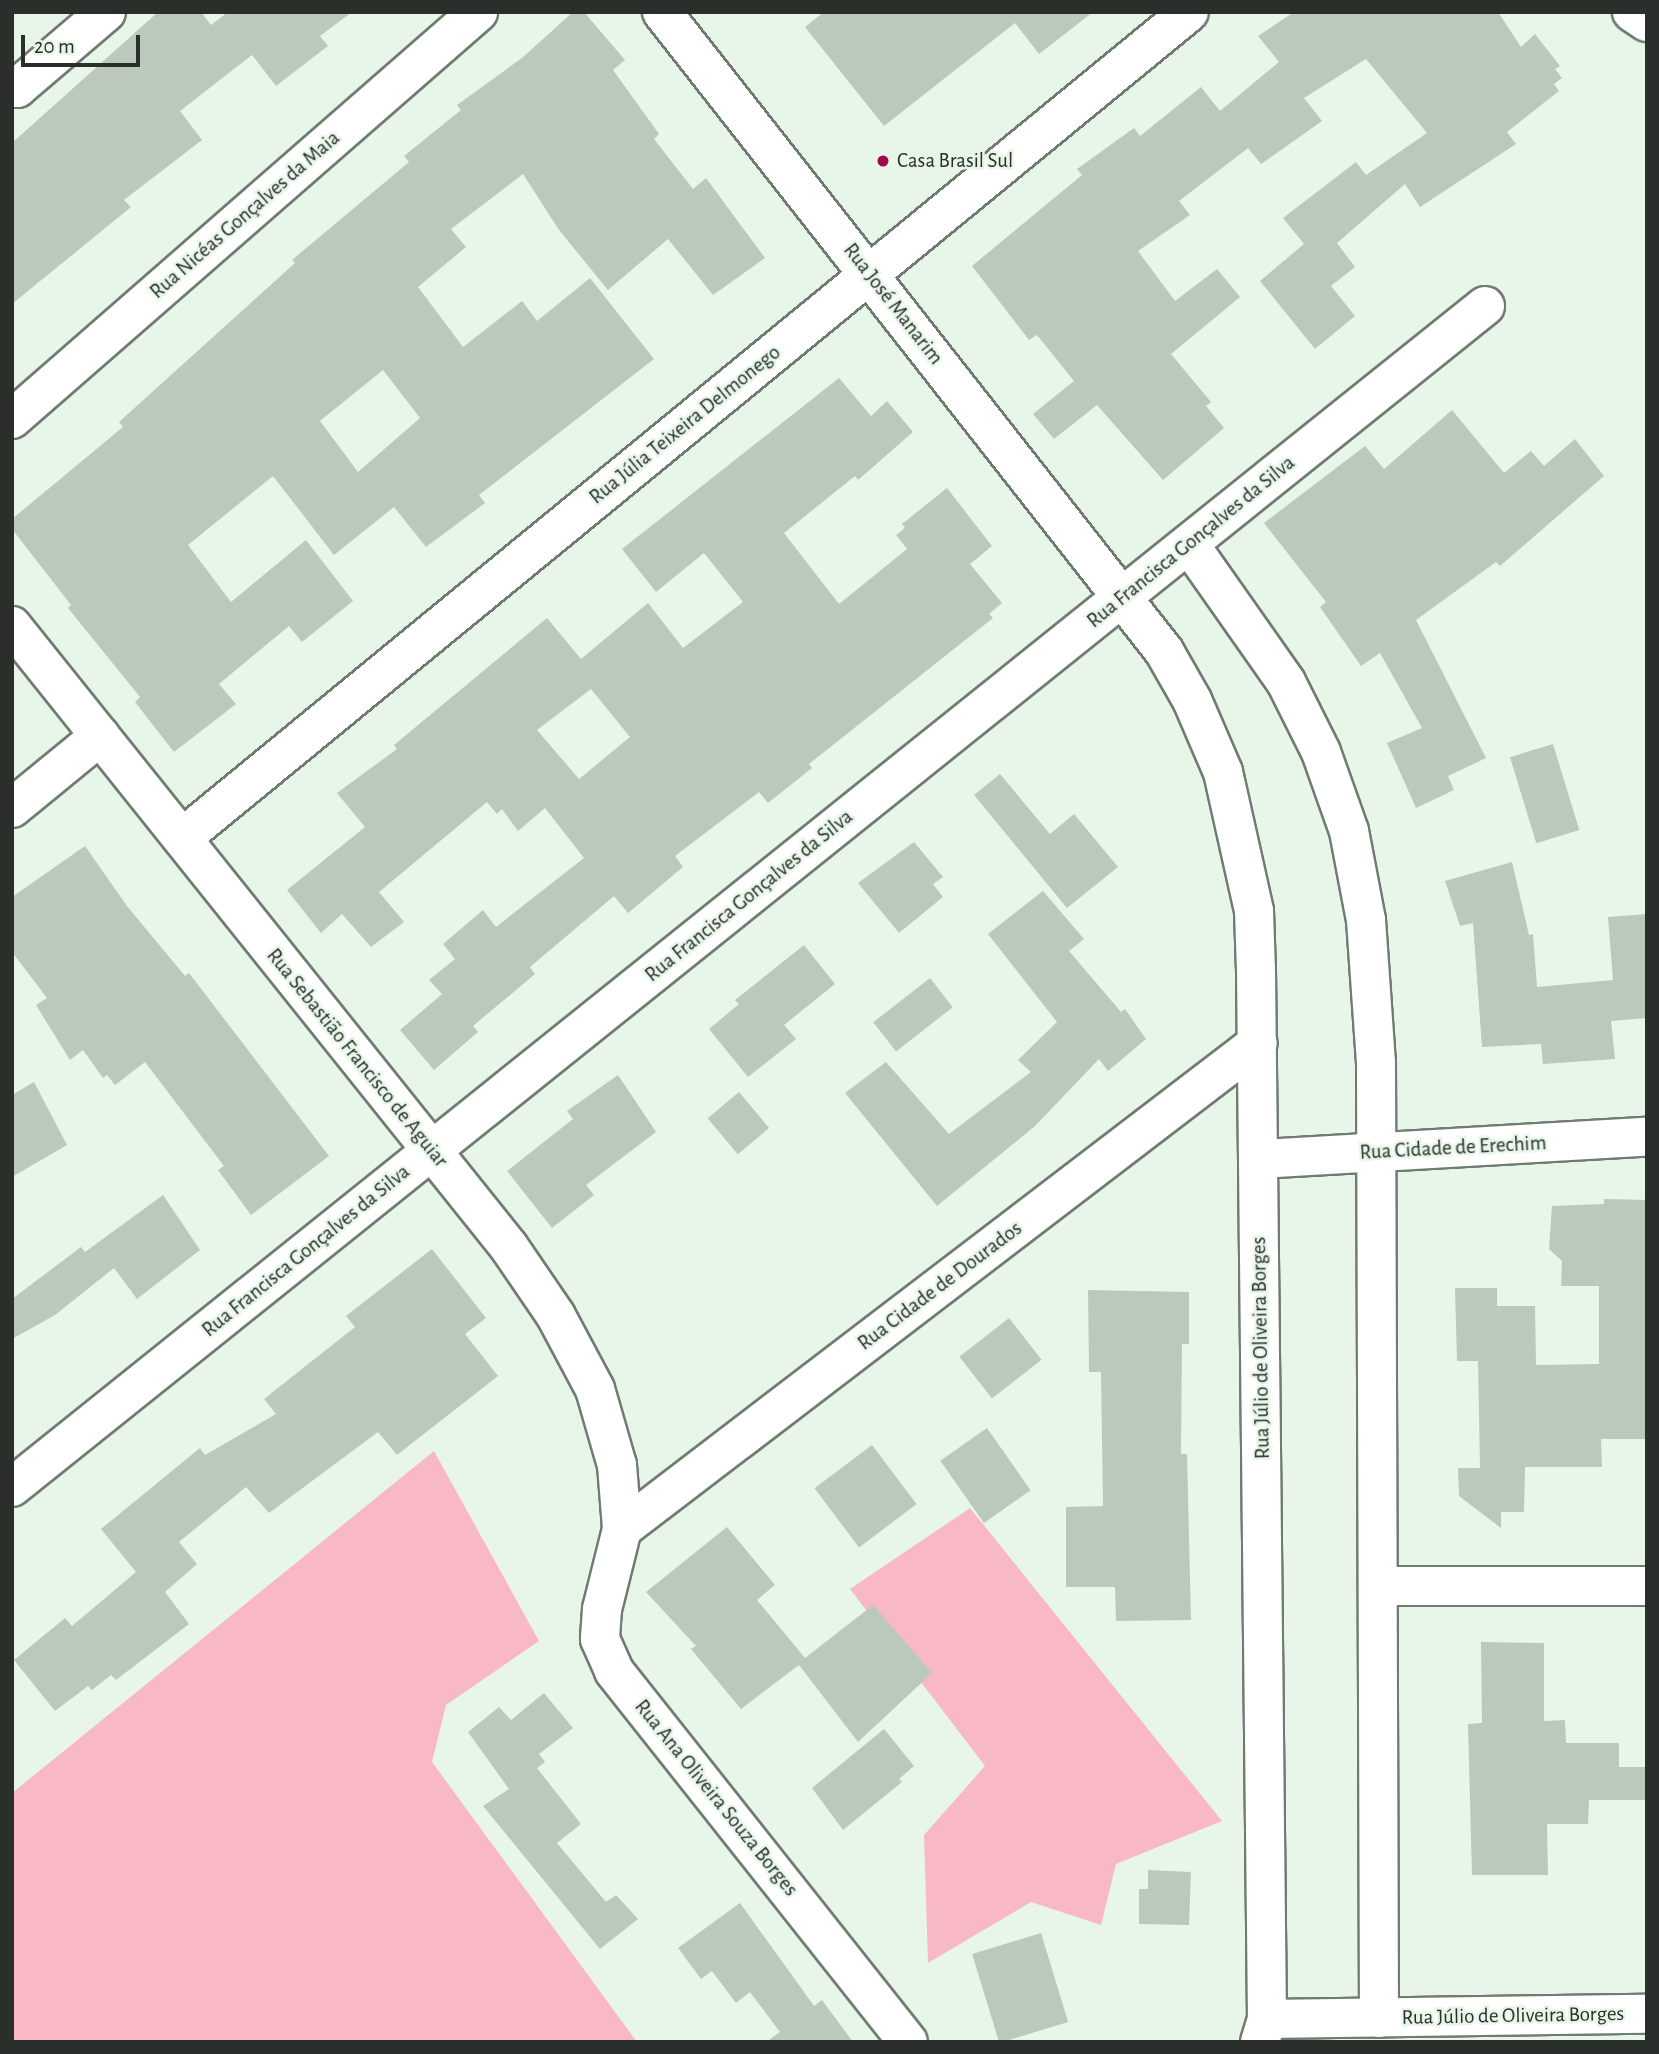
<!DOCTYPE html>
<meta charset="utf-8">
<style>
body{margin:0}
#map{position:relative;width:1659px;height:2054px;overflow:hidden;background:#e8f6ea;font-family:"Alegreya Sans",sans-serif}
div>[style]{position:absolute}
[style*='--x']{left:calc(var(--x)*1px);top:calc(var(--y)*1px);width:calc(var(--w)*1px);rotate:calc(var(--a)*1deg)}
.green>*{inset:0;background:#f8b8c6}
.building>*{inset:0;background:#bbc8bc;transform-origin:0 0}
.roads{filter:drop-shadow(2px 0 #707c71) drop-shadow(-2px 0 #707c71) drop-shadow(0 2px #707c71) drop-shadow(0 -2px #707c71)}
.minor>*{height:38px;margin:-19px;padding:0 19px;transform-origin:19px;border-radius:19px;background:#fff}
.tertiary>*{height:38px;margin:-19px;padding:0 19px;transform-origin:19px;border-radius:19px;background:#fff}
.dots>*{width:19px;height:19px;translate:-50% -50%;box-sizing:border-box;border:4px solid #e8f6ea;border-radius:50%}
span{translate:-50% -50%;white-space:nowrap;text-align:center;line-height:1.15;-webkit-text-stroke:5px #e8f6ea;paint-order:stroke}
.poi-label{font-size:21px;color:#2a2f2b}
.left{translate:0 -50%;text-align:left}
.street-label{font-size:21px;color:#2a2f2b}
.frame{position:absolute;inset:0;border:14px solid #2a2f2b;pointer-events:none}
.scale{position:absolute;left:21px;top:35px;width:119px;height:32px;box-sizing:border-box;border:4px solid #2a2f2b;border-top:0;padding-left:9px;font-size:21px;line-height:24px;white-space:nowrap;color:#2a2f2b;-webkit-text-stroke:5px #e8f6ea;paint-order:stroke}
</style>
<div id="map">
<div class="green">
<i style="clip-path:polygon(434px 1451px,539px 1641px,446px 1705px,432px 1762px,637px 2042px,12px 2042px,12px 1793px)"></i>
<i style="clip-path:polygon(970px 1508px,1222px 1821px,1116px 1864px,1101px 1925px,1031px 1902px,928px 1963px,924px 1835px,985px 1766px,850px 1589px)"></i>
</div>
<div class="building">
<i style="clip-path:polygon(158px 12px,201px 12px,211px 25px,228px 12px,352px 12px,320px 36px,328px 46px,276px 86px,252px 55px,180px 111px,202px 140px,124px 200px,131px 207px,12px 304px,12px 143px)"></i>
<i style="clip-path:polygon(evenodd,573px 12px,584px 12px,625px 60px,613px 70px,659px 134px,654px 139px,693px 189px,706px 178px,765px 258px,713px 295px,668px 239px,608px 290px,559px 230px,523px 174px,451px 229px,466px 247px,418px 287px,463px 347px,522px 301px,537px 321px,590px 278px,654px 359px,479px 495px,485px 503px,426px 547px,394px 507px,334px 555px,273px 476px,188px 545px,231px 602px,306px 540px,353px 601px,302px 642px,289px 626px,219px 684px,236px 704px,174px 752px,135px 702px,140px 697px,68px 608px,71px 605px,12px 529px,12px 519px,123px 427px,119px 422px,295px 263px,292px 260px,409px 162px,404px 156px,461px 110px,457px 105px,522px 58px,573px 12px,383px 370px,420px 418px,358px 472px,320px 421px,383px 370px)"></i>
<i style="clip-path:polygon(824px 12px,1093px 12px,1039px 54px,1015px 23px,884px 126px,805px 27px)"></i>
<i style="clip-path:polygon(1294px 12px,1498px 12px,1521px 47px,1535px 34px,1560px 66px,1555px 69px,1562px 78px,1554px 84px,1559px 91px,1507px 132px,1516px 144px,1420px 207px,1405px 184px,1337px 243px,1355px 267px,1331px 286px,1355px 316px,1315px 349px,1260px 281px,1304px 244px,1283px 218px,1356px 162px,1366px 175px,1427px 133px,1366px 59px,1304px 98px,1322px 121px,1261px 164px,1248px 148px,1179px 201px,1190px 215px,1138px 251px,1175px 301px,1217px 269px,1240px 297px,1171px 354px,1211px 402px,1206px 406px,1224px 428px,1163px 480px,1097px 405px,1054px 439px,1033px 414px,1074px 381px,1037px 335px,1029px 340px,972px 266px,1082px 175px,1077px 169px,1134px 128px,1140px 136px,1201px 87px,1220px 111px,1279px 62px,1258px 36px)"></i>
<i style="clip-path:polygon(evenodd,839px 378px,871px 416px,887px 401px,913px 432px,858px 480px,855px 476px,784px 533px,839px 604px,907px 549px,896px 535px,905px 528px,902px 524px,947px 488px,992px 546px,970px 564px,1002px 603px,989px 614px,993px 618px,809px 764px,812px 768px,768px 803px,759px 792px,675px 856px,683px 867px,628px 913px,614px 896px,530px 967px,535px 974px,473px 1026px,478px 1032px,434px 1070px,400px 1030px,442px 994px,429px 980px,455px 959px,443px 944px,483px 910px,496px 927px,584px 858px,545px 808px,518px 831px,502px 809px,497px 814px,487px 802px,379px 892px,404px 922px,371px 947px,342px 914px,321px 933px,287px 890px,365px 827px,337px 793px,397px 749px,394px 745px,547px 618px,581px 659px,648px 603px,683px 648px,743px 602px,704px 553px,656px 592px,622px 549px,839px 378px,591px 689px,630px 737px,579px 779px,537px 730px,591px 689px)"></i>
<i style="clip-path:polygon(1452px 410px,1504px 473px,1531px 451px,1544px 466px,1575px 439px,1604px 476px,1500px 566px,1496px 562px,1416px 620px,1486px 758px,1448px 776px,1454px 790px,1416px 808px,1387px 743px,1422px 728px,1380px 653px,1361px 666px,1320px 607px,1326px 602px,1264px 523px,1365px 446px,1384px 469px)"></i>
<i style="left:1553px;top:744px;width:90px;height:45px;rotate:73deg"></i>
<i style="clip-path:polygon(1000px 774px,1050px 834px,1074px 814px,1118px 867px,1067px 908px,974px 795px)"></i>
<i style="clip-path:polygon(914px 842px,943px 877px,933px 884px,943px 897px,899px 933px,858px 883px)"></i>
<i style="clip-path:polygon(85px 846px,127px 906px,185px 976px,189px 973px,329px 1156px,251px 1215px,218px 1170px,224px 1166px,145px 1062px,115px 1085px,107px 1075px,103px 1078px,83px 1050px,70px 1060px,36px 1005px,47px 998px,12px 952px,12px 897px)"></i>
<i style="clip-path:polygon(1512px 862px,1529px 935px,1533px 934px,1537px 987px,1613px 980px,1608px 917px,1647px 914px,1647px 1018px,1611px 1021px,1615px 1059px,1543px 1064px,1541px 1044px,1482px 1047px,1473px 923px,1460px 926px,1445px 881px)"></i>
<i style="clip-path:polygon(1043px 891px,1084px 939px,1069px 951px,1121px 1012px,1125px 1009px,1146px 1039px,1108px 1071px,1099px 1059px,1035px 1126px,937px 1206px,845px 1093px,886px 1062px,949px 1134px,1031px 1072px,1018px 1060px,1057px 1022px,988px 934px)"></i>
<i style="clip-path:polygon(804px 945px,835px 984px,784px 1025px,796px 1039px,748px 1077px,709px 1029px,739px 1004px,735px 1000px)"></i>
<i style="left:930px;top:978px;width:37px;height:72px;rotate:52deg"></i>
<i style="clip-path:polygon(618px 1075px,656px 1132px,586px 1185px,594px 1195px,552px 1228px,507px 1171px,573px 1119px,567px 1111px)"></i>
<i style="clip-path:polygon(34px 1082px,67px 1145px,12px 1177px,12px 1095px)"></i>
<i style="left:739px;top:1092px;width:47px;height:41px;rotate:50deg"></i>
<i style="clip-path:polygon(163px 1195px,200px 1250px,137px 1299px,114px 1268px,55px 1315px,12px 1339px,12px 1299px,81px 1247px,85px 1252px)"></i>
<i style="clip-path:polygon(1604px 1199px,1647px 1200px,1647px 1439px,1601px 1439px,1602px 1467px,1525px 1467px,1524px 1512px,1501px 1512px,1501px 1528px,1459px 1496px,1458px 1468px,1480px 1468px,1478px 1361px,1457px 1361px,1455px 1288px,1497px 1288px,1497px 1306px,1535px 1306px,1536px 1365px,1599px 1364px,1599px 1286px,1561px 1286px,1562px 1261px,1549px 1249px,1552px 1206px,1604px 1204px)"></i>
<i style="clip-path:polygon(432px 1249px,486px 1318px,465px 1334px,498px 1376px,397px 1455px,378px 1432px,269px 1513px,246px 1487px,179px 1542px,197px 1564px,165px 1592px,189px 1624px,116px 1680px,111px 1675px,92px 1690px,88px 1686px,55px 1711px,14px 1660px,65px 1618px,72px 1626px,136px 1572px,101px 1529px,200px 1448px,205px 1455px,276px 1414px,264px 1399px,355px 1327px,346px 1316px)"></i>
<i style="clip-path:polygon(1088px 1290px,1189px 1292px,1189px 1344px,1182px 1344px,1181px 1454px,1187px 1454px,1191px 1620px,1116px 1621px,1115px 1587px,1066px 1587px,1066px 1507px,1103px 1506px,1101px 1372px,1089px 1372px)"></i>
<i style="left:1009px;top:1318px;width:53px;height:63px;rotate:52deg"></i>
<i style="left:987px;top:1428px;width:76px;height:57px;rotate:55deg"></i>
<i style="left:872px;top:1445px;width:74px;height:72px;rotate:53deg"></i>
<i style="clip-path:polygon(727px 1527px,775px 1585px,757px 1600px,805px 1658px,873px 1605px,932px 1673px,858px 1742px,799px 1665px,741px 1709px,691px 1649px,696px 1646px,646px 1592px)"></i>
<i style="clip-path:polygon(1481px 1642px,1544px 1643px,1544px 1721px,1565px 1720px,1566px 1743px,1619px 1743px,1619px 1767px,1647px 1767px,1647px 1800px,1589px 1800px,1588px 1824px,1547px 1824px,1548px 1875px,1472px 1875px,1468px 1724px,1482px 1723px)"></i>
<i style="clip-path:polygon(544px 1693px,573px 1728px,539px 1754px,545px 1762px,537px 1768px,581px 1824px,557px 1843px,606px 1902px,616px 1895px,638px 1919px,600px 1949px,483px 1806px,509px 1789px,468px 1732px,499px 1707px,511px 1720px)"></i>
<i style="clip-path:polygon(884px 1729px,914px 1766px,899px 1779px,902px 1782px,843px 1830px,812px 1788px)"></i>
<i style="clip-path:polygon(1148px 1870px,1191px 1872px,1189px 1925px,1139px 1924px,1139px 1889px,1148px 1889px)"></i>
<i style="clip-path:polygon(740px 1903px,814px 2006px,822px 2000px,853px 2042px,766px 2042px,780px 2032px,750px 1992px,736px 2003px,712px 1971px,701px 1979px,678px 1948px)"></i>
<i style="left:1041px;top:1933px;width:93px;height:72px;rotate:73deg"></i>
</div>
<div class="roads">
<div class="minor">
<i style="--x:662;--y:12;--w:813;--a:51.85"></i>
<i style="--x:1164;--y:651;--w:56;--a:60.3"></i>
<i style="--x:1192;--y:700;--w:78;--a:66.7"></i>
<i style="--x:1223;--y:772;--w:142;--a:77.4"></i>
<i style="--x:1254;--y:911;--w:59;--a:88.1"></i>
<i style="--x:1256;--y:970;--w:1049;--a:89.4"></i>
<i style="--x:1267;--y:2019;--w:24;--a:107"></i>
<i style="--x:12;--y:85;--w:6;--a:31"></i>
<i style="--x:17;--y:88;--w:117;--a:-40.5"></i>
<i style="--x:12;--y:419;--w:619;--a:-41.13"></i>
<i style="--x:1189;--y:544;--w:169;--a:54.9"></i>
<i style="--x:1286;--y:682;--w:78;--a:63.4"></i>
<i style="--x:1321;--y:752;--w:84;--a:70.5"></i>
<i style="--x:1349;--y:831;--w:91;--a:79.2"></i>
<i style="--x:1366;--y:920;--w:142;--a:86"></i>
<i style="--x:1376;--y:1062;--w:956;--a:89.82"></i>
<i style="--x:12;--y:626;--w:795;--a:51.33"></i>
<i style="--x:509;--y:1247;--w:83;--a:55.7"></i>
<i style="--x:556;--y:1316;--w:83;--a:61.9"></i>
<i style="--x:595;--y:1389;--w:79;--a:73.9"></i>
<i style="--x:617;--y:1465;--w:64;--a:85.5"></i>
<i style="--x:622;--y:1529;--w:82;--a:104"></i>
<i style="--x:602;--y:1609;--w:30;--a:94"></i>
<i style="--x:600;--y:1639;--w:35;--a:66"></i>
<i style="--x:614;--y:1671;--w:473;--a:51.6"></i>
<i style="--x:12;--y:808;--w:114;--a:-39.3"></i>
<i style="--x:182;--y:838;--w:1302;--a:-39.36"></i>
<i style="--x:1260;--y:1159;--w:388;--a:-3.3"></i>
<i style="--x:12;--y:1487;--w:1888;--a:-38.72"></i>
<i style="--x:622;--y:1529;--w:800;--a:-37.39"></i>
<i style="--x:1378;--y:1586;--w:269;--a:0"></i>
<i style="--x:1267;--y:2019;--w:380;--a:-0.8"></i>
</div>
<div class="tertiary">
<i style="--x:1632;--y:12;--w:18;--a:34"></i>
</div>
</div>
<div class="dots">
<i style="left:883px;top:161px;background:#a0084c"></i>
</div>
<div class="poi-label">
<span class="left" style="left:897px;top:161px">Casa Brasil Sul</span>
</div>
<div class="street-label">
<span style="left:245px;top:215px;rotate:-41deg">Rua Nicéas Gonçalves da Maia</span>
<span style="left:893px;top:304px;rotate:52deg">Rua José Manarim</span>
<span style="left:685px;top:425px;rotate:-39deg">Rua Júlia Teixeira Delmonego</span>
<span style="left:1191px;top:542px;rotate:-39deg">Rua Francisca Gonçalves da Silva</span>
<span style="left:749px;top:896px;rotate:-39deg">Rua Francisca Gonçalves da Silva</span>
<span style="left:357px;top:1058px;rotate:51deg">Rua Sebastião Francisco de Aguiar</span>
<span style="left:1453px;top:1148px;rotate:-3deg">Rua Cidade de Erechim</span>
<span style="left:306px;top:1251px;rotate:-39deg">Rua Francisca Gonçalves da Silva</span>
<span style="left:940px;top:1286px;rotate:-37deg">Rua Cidade de Dourados</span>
<span style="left:1261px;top:1348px;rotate:-91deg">Rua Júlio de Oliveira Borges</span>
<span style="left:716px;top:1798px;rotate:51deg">Rua Ana Oliveira Souza Borges</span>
<span style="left:1513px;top:2016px;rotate:-1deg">Rua Júlio de Oliveira Borges</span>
</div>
<div class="frame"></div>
<div class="scale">20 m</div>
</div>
